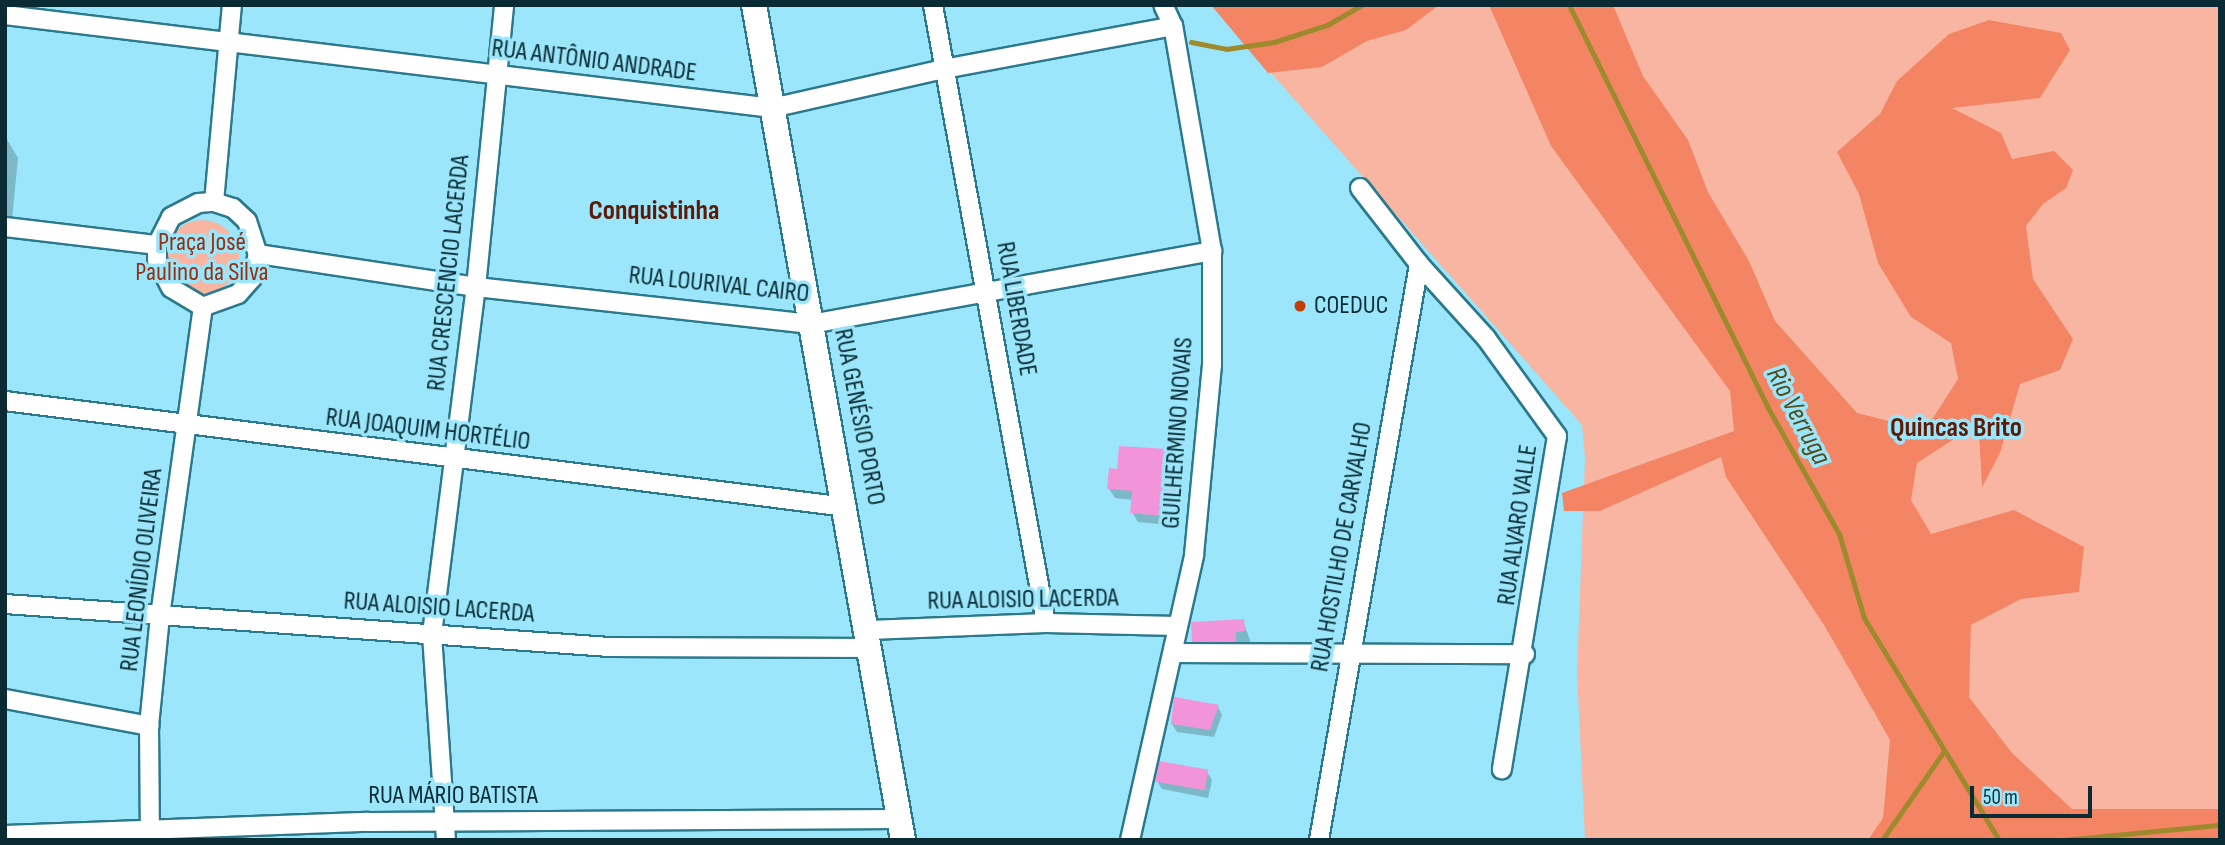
<!DOCTYPE html>
<meta charset="utf-8">
<style>
body{margin:0}
#map{position:relative;width:2225px;height:845px;overflow:hidden;background:#9be6fb;font-family:"Sofia Sans Condensed",sans-serif}
div>[style]{position:absolute}
[style*='--x']{left:calc(var(--x)*1px);top:calc(var(--y)*1px);width:calc(var(--w)*1px);rotate:calc(var(--a)*1deg)}
.green>*{inset:0;background:#f8b6a2}
.round{border-radius:50%}
.forest>*{inset:0;background:#f38565}
.shadow>*{inset:0;background:#0003}
.stream>*{height:5px;margin:-2.5px;padding:0 2.5px;transform-origin:2.5px;border-radius:2.5px;background:#9e8a2c}
.building>*{inset:0;background:#f294da;transform-origin:0 0}
.roads{filter:drop-shadow(2px 0 #2c798c) drop-shadow(-2px 0 #2c798c) drop-shadow(0 2px #2c798c) drop-shadow(0 -2px #2c798c)}
.street>*{height:18px;margin:-9px;padding:0 9px;transform-origin:9px;border-radius:9px;background:#fff}
.secondary>*{height:24px;margin:-12px;padding:0 12px;transform-origin:12px;border-radius:12px;background:#fff}
.dots>*{width:19px;height:19px;translate:-50% -50%;box-sizing:border-box;border:4px solid #9be6fb;border-radius:50%}
span{translate:-50% -50%;white-space:nowrap;text-align:center;line-height:1.15;-webkit-text-stroke:7px #9be6fb;paint-order:stroke}
.street-label{font-size:26px;color:#0a2b33}
.park-label{font-size:26px;color:#933112}
.poi-label{font-size:26px;color:#0a2b33}
.left{translate:0 -50%;text-align:left}
.neighbourhood-label{font-size:28px;color:#5d1b07;font-weight:700}
.water-label{font-size:28px;color:#564c1b;font-style:italic}
.frame{position:absolute;inset:0;border:7px solid #0a2b33;pointer-events:none}
.scale{position:absolute;left:1970px;top:786px;width:122px;height:32px;box-sizing:border-box;border:4px solid #0a2b33;border-top:0;padding-left:9px;font-size:21px;line-height:24px;white-space:nowrap;color:#0a2b33;-webkit-text-stroke:5px #9be6fb;paint-order:stroke}
</style>
<div id="map">
<div class="green">
<i style="clip-path:polygon(1211px 5px,2220px 5px,2220px 840px,1585px 840px,1577px 672px,1585px 458px,1582px 425px)"></i>
<i class="round" style="left:165px;top:220px;width:74px;height:74px"></i>
</div>
<div class="forest">
<i style="clip-path:polygon(1211px 5px,1439px 5px,1406px 30px,1367px 41px,1322px 67px,1268px 73px)"></i>
<i style="clip-path:polygon(1489px 5px,1613px 5px,1643px 76px,1688px 140px,1708px 192px,1749px 261px,1775px 321px,1857px 413px,1908px 426px,1933px 418px,1958px 379px,1951px 343px,1911px 317px,1878px 263px,1859px 194px,1837px 152px,1880px 114px,1897px 81px,1949px 34px,1989px 20px,2061px 33px,2070px 50px,2040px 98px,1952px 108px,2001px 133px,2012px 159px,2054px 151px,2073px 170px,2066px 188px,2043px 204px,2026px 226px,2033px 279px,2073px 339px,2060px 370px,2020px 384px,2000px 453px,1982px 487px,1979px 433px,1954px 439px,1917px 463px,1911px 500px,1931px 534px,2014px 510px,2084px 547px,2079px 592px,2021px 599px,1971px 625px,1969px 697px,2012px 753px,2072px 809px,2220px 809px,2220px 840px,1868px 840px,1883px 818px,1890px 740px,1824px 625px,1726px 477px,1721px 457px,1600px 511px,1564px 511px,1562px 493px,1734px 431px,1730px 391px,1551px 146px)"></i>
</div>
<div class="shadow">
<i style="clip-path:polygon(5px 136px,18px 158px,11px 229px,5px 229px)"></i>
<i style="clip-path:polygon(1166px 451px,1172px 460px,1171px 475px,1177px 475px,1183px 485px,1180px 526px,1138px 522px,1132px 512px,1133px 500px,1115px 498px,1109px 489px,1119px 471px)"></i>
<i style="clip-path:polygon(1243px 621px,1251px 643px,1241px 643px,1242px 653px,1201px 653px,1194px 641px)"></i>
<i style="clip-path:polygon(1218px 707px,1222px 715px,1214px 737px,1177px 732px,1172px 724px)"></i>
<i style="clip-path:polygon(1207px 772px,1212px 780px,1208px 798px,1162px 789px,1157px 781px)"></i>
</div>
<div class="stream">
<i style="--x:1569;--y:5;--w:449;--a:63.7"></i>
<i style="--x:1768;--y:408;--w:145;--a:60.6"></i>
<i style="--x:1839;--y:534;--w:88;--a:73.4"></i>
<i style="--x:1864;--y:618;--w:260;--a:58.7"></i>
<i style="--x:1191;--y:42;--w:36;--a:11"></i>
<i style="--x:1226;--y:49;--w:49;--a:-8.3"></i>
<i style="--x:1274;--y:42;--w:56;--a:-17.8"></i>
<i style="--x:1327;--y:25;--w:39;--a:-30"></i>
<i style="--x:1882;--y:840;--w:108;--a:-55.1"></i>
<i style="--x:2063;--y:840;--w:158;--a:-5.5"></i>
</div>
<div class="building">
<i style="clip-path:polygon(1119px 446px,1167px 449px,1166px 473px,1178px 474px,1175px 517px,1130px 513px,1132px 491px,1107px 489px,1109px 468px,1117px 469px)"></i>
<i style="clip-path:polygon(1244px 619px,1245px 631px,1236px 632px,1236px 642px,1192px 642px,1191px 622px)"></i>
<i style="clip-path:polygon(1174px 697px,1219px 705px,1210px 730px,1171px 724px)"></i>
<i style="left:1159px;top:761px;width:50px;height:21px;rotate:10deg"></i>
</div>
<div class="roads">
<div class="street">
<i style="--x:933;--y:5;--w:628;--a:79.64"></i>
<i style="--x:5;--y:15;--w:773;--a:6.91"></i>
<i style="--x:772;--y:108;--w:176;--a:-12.8"></i>
<i style="--x:944;--y:69;--w:233;--a:-10.6"></i>
<i style="--x:1360;--y:188;--w:96;--a:52.2"></i>
<i style="--x:1419;--y:264;--w:100;--a:47.8"></i>
<i style="--x:1486;--y:338;--w:121;--a:54.1"></i>
<i style="--x:1557;--y:436;--w:338;--a:99.4"></i>
<i style="--x:214;--y:202;--w:20;--a:18"></i>
<i style="--x:233;--y:208;--w:19;--a:43"></i>
<i style="--x:247;--y:221;--w:35;--a:72"></i>
<i style="--x:258;--y:254;--w:25;--a:104"></i>
<i style="--x:252;--y:278;--w:21;--a:131"></i>
<i style="--x:238;--y:294;--w:37;--a:160"></i>
<i style="--x:203;--y:307;--w:37;--a:-149"></i>
<i style="--x:171;--y:288;--w:31;--a:-117"></i>
<i style="--x:157;--y:260;--w:15;--a:-90"></i>
<i style="--x:157;--y:245;--w:31;--a:-63"></i>
<i style="--x:171;--y:217;--w:30;--a:-27"></i>
<i style="--x:198;--y:203;--w:16;--a:-4"></i>
<i style="--x:214;--y:202;--w:198;--a:-84.8"></i>
<i style="--x:5;--y:227;--w:153;--a:6.8"></i>
<i style="--x:258;--y:254;--w:220;--a:8.6"></i>
<i style="--x:476;--y:287;--w:337;--a:6.3"></i>
<i style="--x:811;--y:324;--w:408;--a:-10.3"></i>
<i style="--x:5;--y:401;--w:848;--a:7.18"></i>
<i style="--x:5;--y:604;--w:607;--a:4.07"></i>
<i style="--x:610;--y:647;--w:261;--a:0.2"></i>
<i style="--x:869;--y:630;--w:177;--a:-2.3"></i>
<i style="--x:1046;--y:623;--w:132;--a:1.3"></i>
<i style="--x:1173;--y:653;--w:352;--a:0.2"></i>
<i style="--x:5;--y:699;--w:147;--a:10.6"></i>
<i style="--x:5;--y:835;--w:363;--a:-2.1"></i>
<i style="--x:368;--y:822;--w:532;--a:-0.32"></i>
<i style="--x:150;--y:840;--w:114;--a:-90.5"></i>
<i style="--x:149;--y:726;--w:111;--a:-84.3"></i>
<i style="--x:160;--y:616;--w:312;--a:-82.1"></i>
<i style="--x:446;--y:840;--w:206;--a:-93.9"></i>
<i style="--x:432;--y:634;--w:350;--a:-82.8"></i>
<i style="--x:476;--y:287;--w:283;--a:-84.3"></i>
<i style="--x:1130;--y:840;--w:292;--a:-77.3"></i>
<i style="--x:1194;--y:555;--w:191;--a:-84.6"></i>
<i style="--x:1212;--y:365;--w:114;--a:-90"></i>
<i style="--x:1212;--y:251;--w:228;--a:-99.8"></i>
<i style="--x:1173;--y:26;--w:23;--a:-115"></i>
<i style="--x:1319;--y:840;--w:585;--a:-80.15"></i>
</div>
<div class="secondary">
<i style="--x:754;--y:5;--w:848;--a:79.88"></i>
</div>
</div>
<div class="dots">
<i style="left:1300px;top:306px;background:#c43d09"></i>
</div>
<div class="street-label">
<span style="left:594px;top:61px;rotate:7deg">RUA ANTÔNIO ANDRADE</span>
<span style="left:449px;top:273px;rotate:-84deg">RUA CRESCENCIO LACERDA</span>
<span style="left:719px;top:285px;rotate:6deg">RUA LOURIVAL CAIRO</span>
<span style="left:1016px;top:309px;rotate:80deg">RUA LIBERDADE</span>
<span style="left:859px;top:417px;rotate:79deg">RUA GENÉSIO PORTO</span>
<span style="left:428px;top:430px;rotate:7deg">RUA JOAQUIM HORTÉLIO</span>
<span style="left:1178px;top:433px;rotate:-86deg">GUILHERMINO NOVAIS</span>
<span style="left:1518px;top:525px;rotate:-82deg">RUA ALVARO VALLE</span>
<span style="left:1342px;top:547px;rotate:-80deg">RUA HOSTILHO DE CARVALHO</span>
<span style="left:142px;top:570px;rotate:-83deg">RUA LEONÍDIO OLIVEIRA</span>
<span style="left:1023px;top:600px;rotate:-1deg">RUA ALOISIO LACERDA</span>
<span style="left:439px;top:608px;rotate:4deg">RUA ALOISIO LACERDA</span>
<span style="left:453px;top:796px">RUA MÁRIO BATISTA</span>
</div>
<div class="park-label">
<span style="left:202px;top:258px">Praça José<br>Paulino da Silva</span>
</div>
<div class="poi-label">
<span class="left" style="left:1314px;top:306px">COEDUC</span>
</div>
<div class="neighbourhood-label">
<span style="left:654px;top:211px">Conquistinha</span>
<span style="left:1956px;top:428px">Quincas Brito</span>
</div>
<div class="water-label">
<span style="left:1798px;top:416px;rotate:62deg">Rio Verruga</span>
</div>
<div class="frame"></div>
<div class="scale">50 m</div>
</div>
